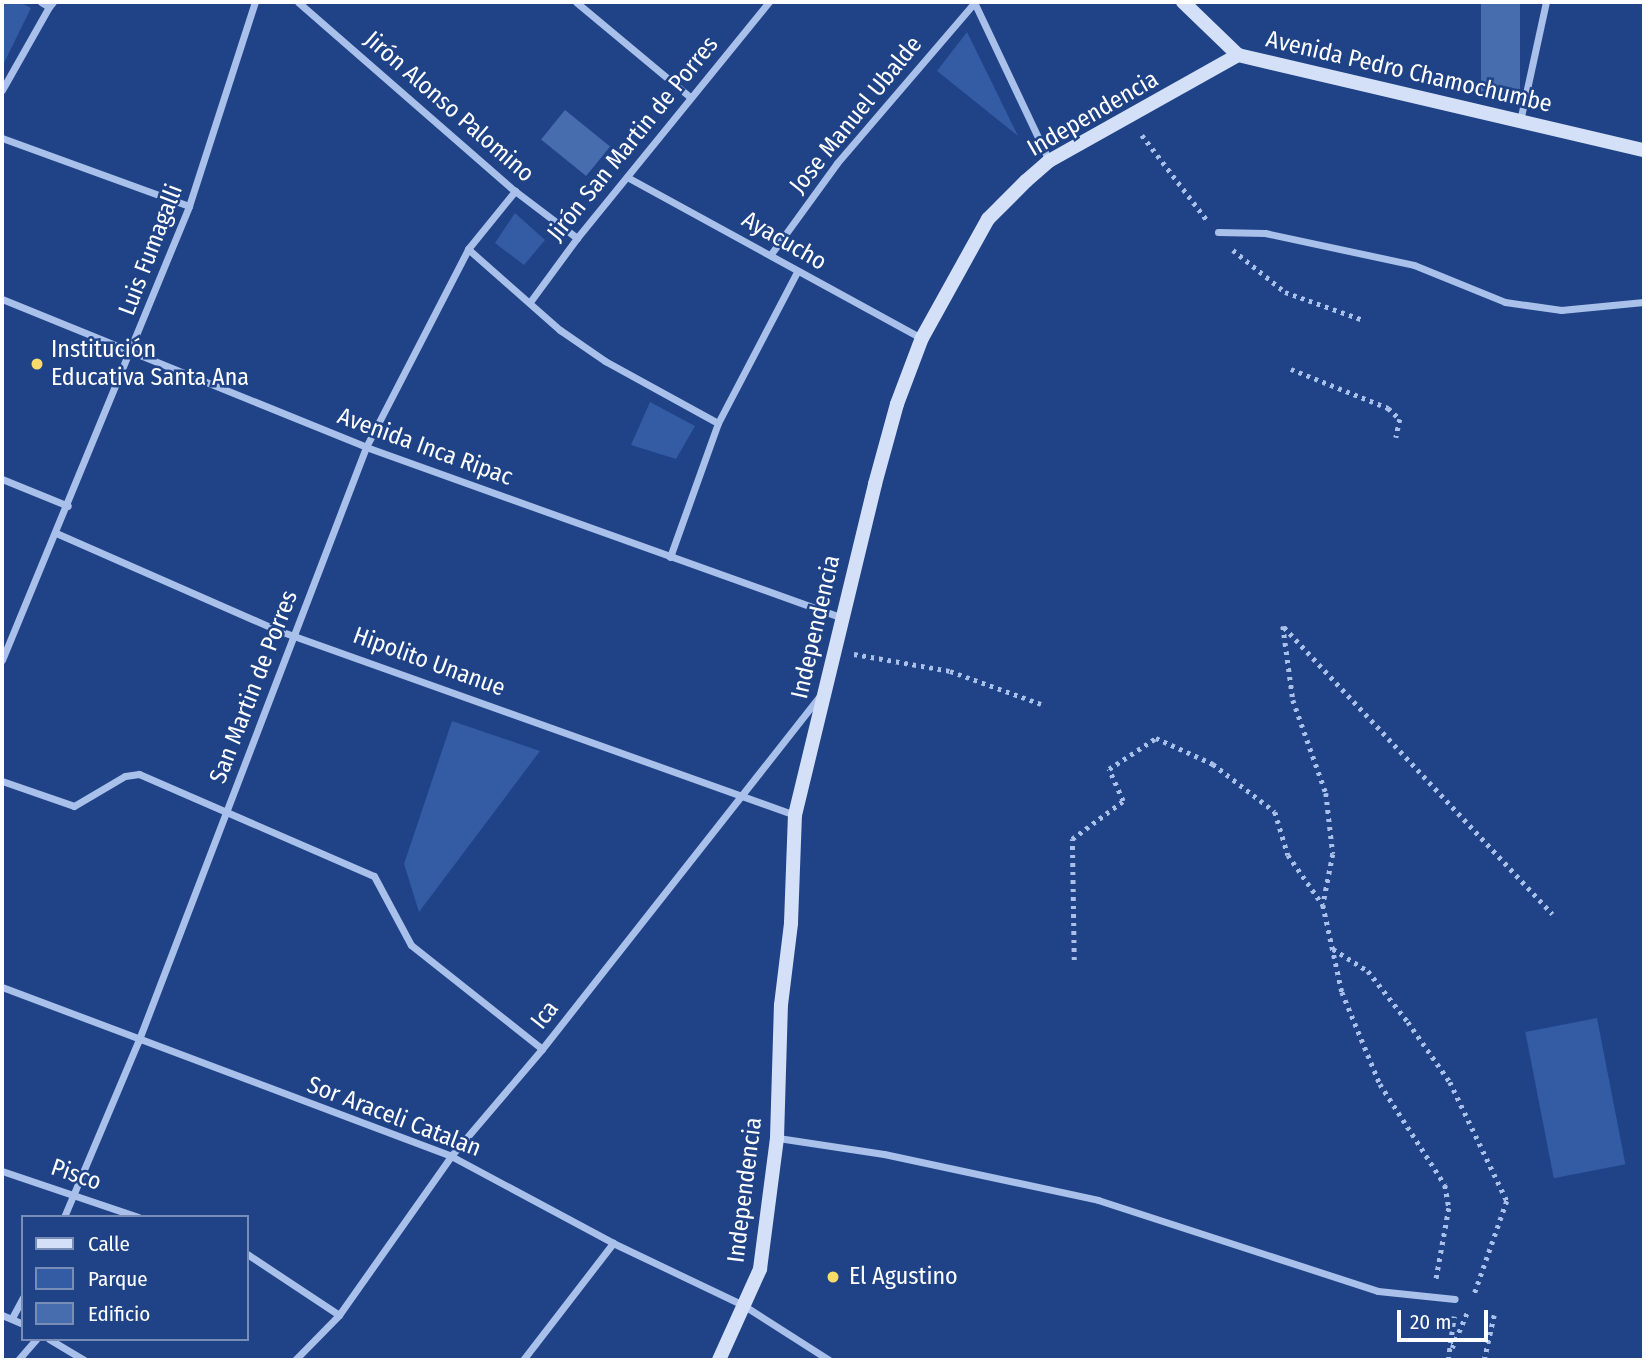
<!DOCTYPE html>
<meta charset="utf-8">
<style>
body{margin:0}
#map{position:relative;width:1646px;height:1362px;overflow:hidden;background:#1f4386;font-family:"Fira Sans Condensed",sans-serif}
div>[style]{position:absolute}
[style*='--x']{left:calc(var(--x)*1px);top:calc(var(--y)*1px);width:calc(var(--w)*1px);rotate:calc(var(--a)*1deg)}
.green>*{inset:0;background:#335ca4;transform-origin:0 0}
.building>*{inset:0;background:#476daf;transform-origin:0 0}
.path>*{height:4.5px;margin-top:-2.25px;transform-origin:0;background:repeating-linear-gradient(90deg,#a8c0ea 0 3.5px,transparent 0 8.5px)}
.street>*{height:7px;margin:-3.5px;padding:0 3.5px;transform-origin:3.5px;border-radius:3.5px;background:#a8c0ea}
.secondary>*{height:14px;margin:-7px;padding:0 7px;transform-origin:7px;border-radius:7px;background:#d3e0f8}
.dots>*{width:19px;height:19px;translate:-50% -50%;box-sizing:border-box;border:4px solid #1f4386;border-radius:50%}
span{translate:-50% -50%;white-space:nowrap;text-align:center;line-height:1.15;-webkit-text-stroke:5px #1f4386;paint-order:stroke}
.street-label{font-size:24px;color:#fff}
.poi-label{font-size:24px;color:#fff}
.left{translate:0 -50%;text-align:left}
.frame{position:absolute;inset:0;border:4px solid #fff;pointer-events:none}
.legend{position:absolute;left:21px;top:1215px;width:228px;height:126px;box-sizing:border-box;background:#1f4386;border:2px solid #798eb6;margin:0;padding:9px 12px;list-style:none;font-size:21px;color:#fff}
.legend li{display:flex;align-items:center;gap:14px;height:35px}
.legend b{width:35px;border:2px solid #798eb6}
.scale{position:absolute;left:1397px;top:1310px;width:91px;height:32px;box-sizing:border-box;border:4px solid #fff;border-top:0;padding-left:9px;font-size:21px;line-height:24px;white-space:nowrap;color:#fff;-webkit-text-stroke:5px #1f4386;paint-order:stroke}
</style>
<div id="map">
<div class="green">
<i style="clip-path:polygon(2px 2px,20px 2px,31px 8px,2px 67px)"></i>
<i style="clip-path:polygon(967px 32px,1018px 136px,937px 71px)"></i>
<i style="clip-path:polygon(515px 213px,545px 240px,524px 265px,495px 243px)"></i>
<i style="clip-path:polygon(650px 402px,695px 426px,676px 459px,631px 445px)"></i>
<i style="clip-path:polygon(452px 721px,540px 751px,419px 912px,404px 864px)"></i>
<i style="left:1597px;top:1018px;width:149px;height:73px;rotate:79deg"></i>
</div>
<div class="building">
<i style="left:1481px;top:2px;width:39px;height:91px"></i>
<i style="left:565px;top:110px;width:58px;height:38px;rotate:39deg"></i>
</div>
<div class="path">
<i style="--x:1142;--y:135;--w:107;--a:52.6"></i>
<i style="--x:1233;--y:250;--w:67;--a:38.9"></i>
<i style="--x:1285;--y:292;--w:83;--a:19.7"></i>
<i style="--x:1291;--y:369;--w:105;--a:21.9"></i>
<i style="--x:1388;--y:408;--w:16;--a:43"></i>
<i style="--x:1400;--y:419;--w:19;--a:102"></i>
<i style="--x:1283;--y:626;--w:75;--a:82.3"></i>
<i style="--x:1293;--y:700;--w:99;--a:70.5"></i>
<i style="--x:1326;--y:793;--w:61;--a:83.5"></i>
<i style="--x:1333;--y:854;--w:52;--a:101.1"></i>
<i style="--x:1323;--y:905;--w:89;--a:77.7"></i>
<i style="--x:1342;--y:992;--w:100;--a:67.6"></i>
<i style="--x:1380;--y:1084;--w:120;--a:57.2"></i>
<i style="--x:1445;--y:1185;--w:23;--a:80"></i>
<i style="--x:1449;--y:1208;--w:73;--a:100.2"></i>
<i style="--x:1284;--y:627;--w:393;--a:46.9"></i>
<i style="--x:854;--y:654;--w:97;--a:10"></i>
<i style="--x:950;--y:671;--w:97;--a:19.9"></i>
<i style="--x:1333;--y:949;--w:41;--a:32.2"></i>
<i style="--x:1368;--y:971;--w:65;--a:51.9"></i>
<i style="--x:1408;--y:1022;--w:73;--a:55"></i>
<i style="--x:1450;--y:1082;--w:132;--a:64.4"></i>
<i style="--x:1507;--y:1201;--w:100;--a:109.3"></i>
<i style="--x:1074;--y:960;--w:121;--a:-90.9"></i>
<i style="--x:1072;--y:839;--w:64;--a:-36.7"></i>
<i style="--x:1123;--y:801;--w:35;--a:-114"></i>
<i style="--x:1109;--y:769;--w:56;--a:-33.4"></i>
<i style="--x:1156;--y:738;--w:63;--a:24.5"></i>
<i style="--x:1213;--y:764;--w:78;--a:37.7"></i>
<i style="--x:1275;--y:812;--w:45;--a:73.2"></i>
<i style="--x:1288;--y:855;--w:61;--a:55"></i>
<i style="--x:1452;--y:1348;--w:38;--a:-67"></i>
<i style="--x:1448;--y:1360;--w:44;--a:-82.2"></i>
<i style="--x:1484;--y:1360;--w:46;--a:-77.5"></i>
</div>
<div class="street">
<i style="--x:41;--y:2;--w:9;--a:32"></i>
<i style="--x:49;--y:7;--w:6;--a:-51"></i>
<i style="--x:298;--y:2;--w:288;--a:41.1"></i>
<i style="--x:515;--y:191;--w:78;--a:37.2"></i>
<i style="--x:576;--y:2;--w:147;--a:39.8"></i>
<i style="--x:974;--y:2;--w:176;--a:64.7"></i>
<i style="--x:2;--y:90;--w:95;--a:-60.5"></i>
<i style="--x:1520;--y:121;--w:122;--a:-77.7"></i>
<i style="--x:2;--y:138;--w:199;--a:20"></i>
<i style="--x:627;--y:177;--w:335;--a:28.7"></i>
<i style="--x:1218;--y:232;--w:47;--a:1.2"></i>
<i style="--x:1265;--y:233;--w:152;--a:12.1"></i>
<i style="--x:1414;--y:265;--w:98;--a:22.1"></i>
<i style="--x:1505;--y:302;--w:57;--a:8.1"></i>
<i style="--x:1561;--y:310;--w:83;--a:-5.5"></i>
<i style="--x:468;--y:249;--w:123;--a:41.4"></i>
<i style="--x:560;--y:330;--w:55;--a:34.6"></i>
<i style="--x:605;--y:361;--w:129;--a:28.8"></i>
<i style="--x:771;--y:254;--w:112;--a:-54"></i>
<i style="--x:837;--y:163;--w:211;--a:-49.4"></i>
<i style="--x:2;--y:299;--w:393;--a:22.1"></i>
<i style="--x:366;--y:447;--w:504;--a:19.73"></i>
<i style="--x:530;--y:302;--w:79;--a:-53.7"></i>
<i style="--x:577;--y:238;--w:304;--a:-50.9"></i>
<i style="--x:2;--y:479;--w:71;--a:22.2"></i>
<i style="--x:56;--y:533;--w:241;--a:23.7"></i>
<i style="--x:277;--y:630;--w:550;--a:19.65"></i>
<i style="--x:670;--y:557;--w:142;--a:-70.3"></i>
<i style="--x:718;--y:423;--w:170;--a:-62.4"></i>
<i style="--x:2;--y:660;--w:491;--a:-67.6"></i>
<i style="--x:189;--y:206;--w:214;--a:-72.1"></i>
<i style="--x:2;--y:781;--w:76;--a:19.1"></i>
<i style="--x:74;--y:806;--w:59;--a:-30.5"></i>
<i style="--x:125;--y:776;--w:14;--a:-8"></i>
<i style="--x:139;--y:774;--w:256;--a:23.5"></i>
<i style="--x:374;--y:876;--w:78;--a:61.8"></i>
<i style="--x:411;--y:945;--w:167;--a:38.4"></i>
<i style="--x:2;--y:987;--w:480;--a:20.6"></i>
<i style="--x:451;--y:1156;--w:184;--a:28.2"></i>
<i style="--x:613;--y:1243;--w:144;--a:25.5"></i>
<i style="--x:743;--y:1305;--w:102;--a:32.6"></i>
<i style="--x:778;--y:1138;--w:107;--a:8.6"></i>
<i style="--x:884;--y:1154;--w:219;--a:12.1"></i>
<i style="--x:1098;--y:1200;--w:294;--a:18"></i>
<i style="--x:1378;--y:1291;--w:77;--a:5.9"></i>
<i style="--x:2;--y:1171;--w:144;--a:18.7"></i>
<i style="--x:64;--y:1217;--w:190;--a:-67.1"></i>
<i style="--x:138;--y:1042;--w:637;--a:-69.03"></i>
<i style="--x:366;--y:447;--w:223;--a:-62.7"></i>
<i style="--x:468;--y:249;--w:75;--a:-51"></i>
<i style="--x:247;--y:1254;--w:110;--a:33.5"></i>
<i style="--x:2;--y:1315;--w:23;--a:23"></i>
<i style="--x:12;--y:1318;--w:24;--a:-62"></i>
<i style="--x:49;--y:1339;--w:41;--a:31"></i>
<i style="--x:18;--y:1360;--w:28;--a:-49"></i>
<i style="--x:295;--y:1360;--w:63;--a:-45.6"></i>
<i style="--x:339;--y:1315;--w:194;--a:-54.8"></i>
<i style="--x:451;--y:1156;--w:140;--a:-49.6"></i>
<i style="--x:542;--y:1049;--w:448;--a:-51.8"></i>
<i style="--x:523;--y:1360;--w:148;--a:-52.4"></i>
</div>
<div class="secondary">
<i style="--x:1183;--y:2;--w:76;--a:43.9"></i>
<i style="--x:1238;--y:55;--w:417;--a:13.2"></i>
<i style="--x:719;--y:1360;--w:100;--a:-65.7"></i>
<i style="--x:760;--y:1269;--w:132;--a:-82.6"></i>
<i style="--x:777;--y:1138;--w:133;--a:-88.3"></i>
<i style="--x:781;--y:1005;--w:83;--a:-83"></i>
<i style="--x:791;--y:923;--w:108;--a:-87.9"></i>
<i style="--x:795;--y:815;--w:341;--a:-76.4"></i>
<i style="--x:875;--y:484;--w:83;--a:-74.6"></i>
<i style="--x:897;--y:404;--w:71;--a:-69.3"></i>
<i style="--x:922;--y:338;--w:136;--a:-61"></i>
<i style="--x:988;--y:219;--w:54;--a:-45"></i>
<i style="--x:1026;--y:181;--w:30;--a:-41"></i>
<i style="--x:1049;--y:161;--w:217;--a:-29.3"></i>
</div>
<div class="dots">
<i style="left:37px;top:364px;background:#f8db68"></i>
<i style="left:833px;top:1277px;background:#f8db68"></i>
</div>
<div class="street-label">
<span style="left:1409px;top:72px;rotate:13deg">Avenida Pedro Chamochumbe</span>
<span style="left:449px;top:107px;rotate:41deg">Jirón Alonso Palomino</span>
<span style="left:1093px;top:114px;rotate:-30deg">Independencia</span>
<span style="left:856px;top:115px;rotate:-51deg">Jose Manuel Ubalde</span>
<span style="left:633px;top:139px;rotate:-51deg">Jirón San Martin de Porres</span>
<span style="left:784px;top:241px;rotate:30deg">Ayacucho</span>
<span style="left:151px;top:250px;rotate:-69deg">Luis Fumagalli</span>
<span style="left:425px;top:447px;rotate:20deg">Avenida Inca Ripac</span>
<span style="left:816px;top:627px;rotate:-77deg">Independencia</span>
<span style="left:429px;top:662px;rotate:20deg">Hipolito Unanue</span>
<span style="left:254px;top:687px;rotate:-69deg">San Martin de Porres</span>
<span style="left:545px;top:1015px;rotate:-52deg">Ica</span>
<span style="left:394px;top:1117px;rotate:21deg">Sor Araceli Catalan</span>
<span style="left:76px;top:1175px;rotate:19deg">Pisco</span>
<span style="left:745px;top:1190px;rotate:-83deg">Independencia</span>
</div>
<div class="poi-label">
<span class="left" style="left:51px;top:364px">Institución<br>Educativa Santa Ana</span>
<span class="left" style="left:849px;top:1277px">El Agustino</span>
</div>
<div class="frame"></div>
<ul class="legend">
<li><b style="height:9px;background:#d3e0f8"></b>Calle</li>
<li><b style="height:19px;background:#335ca4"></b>Parque</li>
<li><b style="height:19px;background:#476daf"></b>Edificio</li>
</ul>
<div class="scale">20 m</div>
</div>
